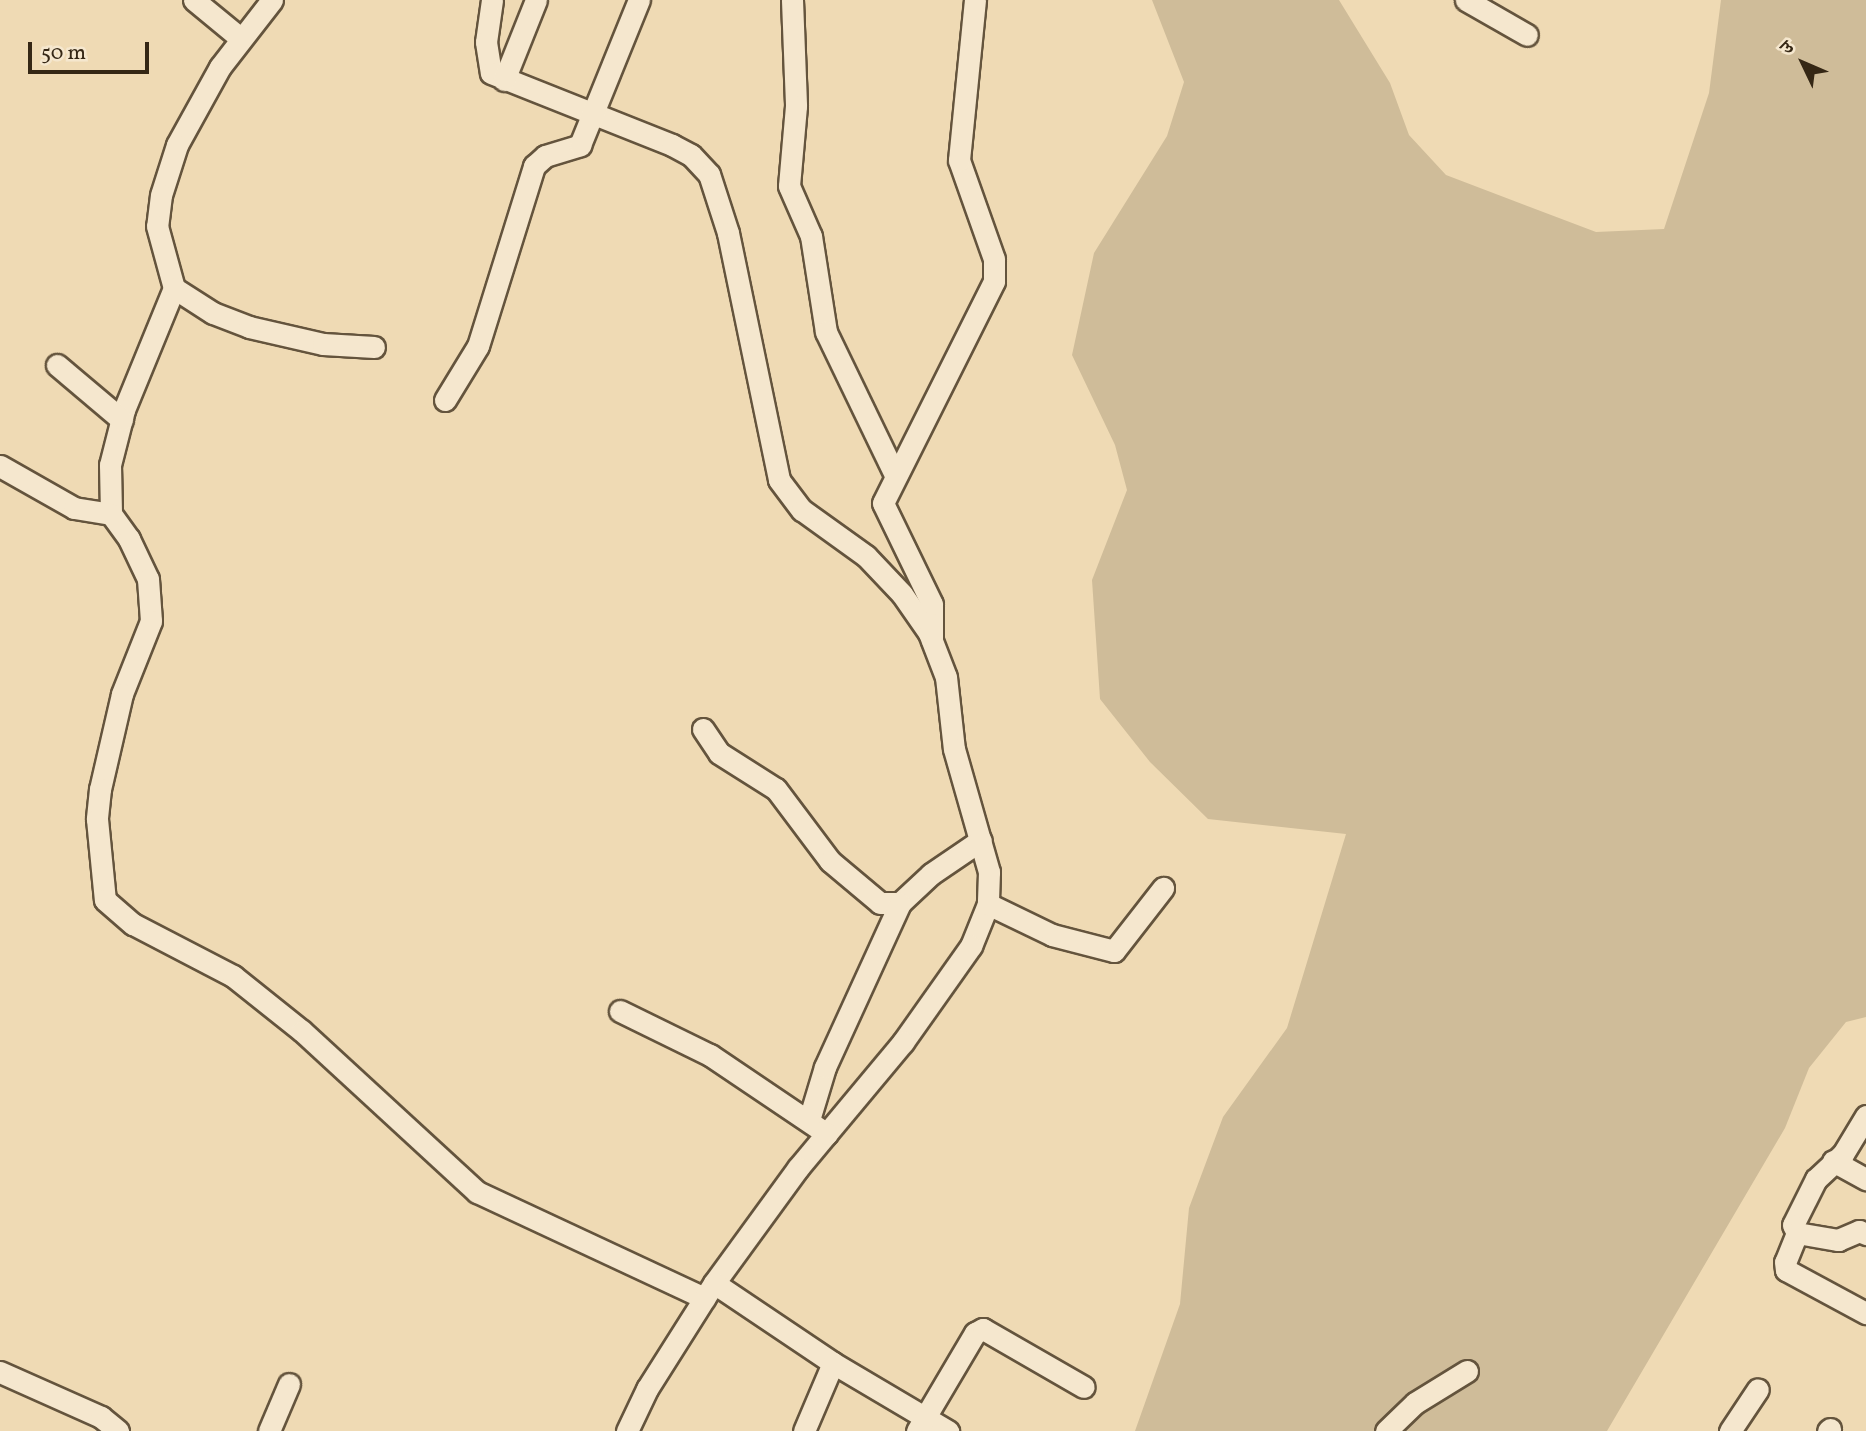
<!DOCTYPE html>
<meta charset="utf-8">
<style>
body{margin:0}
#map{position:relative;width:1866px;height:1431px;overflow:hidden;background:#efdab4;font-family:Vollkorn,"Noto Serif Devanagari",serif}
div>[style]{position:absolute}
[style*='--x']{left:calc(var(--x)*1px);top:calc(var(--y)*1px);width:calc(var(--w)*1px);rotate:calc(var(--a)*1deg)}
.green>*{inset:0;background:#cfbc99}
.roads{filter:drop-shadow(2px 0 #64543d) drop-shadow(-2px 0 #64543d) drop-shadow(0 2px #64543d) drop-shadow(0 -2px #64543d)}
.minor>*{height:21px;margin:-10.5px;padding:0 10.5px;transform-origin:10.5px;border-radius:10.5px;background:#f5e7ce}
span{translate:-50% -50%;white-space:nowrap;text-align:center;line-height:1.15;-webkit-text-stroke:6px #f5e7ce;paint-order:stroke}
.north{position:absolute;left:1768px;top:28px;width:70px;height:70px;-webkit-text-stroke:5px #f5e7ce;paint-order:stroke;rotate:314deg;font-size:19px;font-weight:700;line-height:28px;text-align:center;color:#352715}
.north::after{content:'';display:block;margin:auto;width:24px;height:32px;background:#352715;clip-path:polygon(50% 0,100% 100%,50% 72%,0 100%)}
.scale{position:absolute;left:28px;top:42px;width:121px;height:32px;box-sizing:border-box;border:4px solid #352715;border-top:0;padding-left:9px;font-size:21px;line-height:24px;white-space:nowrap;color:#352715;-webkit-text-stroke:5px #f5e7ce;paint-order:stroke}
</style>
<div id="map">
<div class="green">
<i style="clip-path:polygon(1152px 0,1339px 0,1390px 83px,1409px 135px,1446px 175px,1596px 232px,1664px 229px,1709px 93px,1721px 0,1866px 0,1866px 1017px,1846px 1022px,1809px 1068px,1785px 1128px,1607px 1431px,1135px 1431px,1180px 1304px,1189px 1208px,1223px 1117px,1287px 1028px,1346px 834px,1208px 819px,1150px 762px,1100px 699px,1092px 580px,1127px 490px,1115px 445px,1072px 355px,1094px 253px,1167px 136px,1184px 82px)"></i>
</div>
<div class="roads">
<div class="minor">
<i style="--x:194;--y:0;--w:58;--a:39.4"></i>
<i style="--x:272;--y:0;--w:85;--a:127.8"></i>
<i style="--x:220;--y:67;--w:89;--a:118.9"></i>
<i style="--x:177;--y:145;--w:52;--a:107.7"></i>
<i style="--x:161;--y:195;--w:31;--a:97"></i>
<i style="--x:157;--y:226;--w:64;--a:74.7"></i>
<i style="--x:174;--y:288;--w:132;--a:112.3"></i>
<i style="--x:124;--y:410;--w:57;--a:104.3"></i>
<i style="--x:110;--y:465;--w:49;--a:88.8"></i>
<i style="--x:111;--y:514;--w:31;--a:54"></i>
<i style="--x:129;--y:539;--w:44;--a:64.6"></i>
<i style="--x:148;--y:579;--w:42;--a:85.9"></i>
<i style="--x:151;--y:621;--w:79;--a:111.7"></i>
<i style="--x:122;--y:694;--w:98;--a:103"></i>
<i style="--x:100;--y:789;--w:30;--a:96"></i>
<i style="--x:97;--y:819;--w:81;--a:84.4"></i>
<i style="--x:105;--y:900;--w:37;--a:41"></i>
<i style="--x:133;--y:924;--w:113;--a:27.5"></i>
<i style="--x:233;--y:976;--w:88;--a:38.6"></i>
<i style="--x:302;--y:1031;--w:238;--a:42.6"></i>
<i style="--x:477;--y:1192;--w:251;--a:25"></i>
<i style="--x:492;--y:0;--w:42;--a:98.1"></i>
<i style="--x:486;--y:42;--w:31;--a:81"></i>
<i style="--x:491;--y:73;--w:195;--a:21.7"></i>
<i style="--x:672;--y:145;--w:21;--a:28"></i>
<i style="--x:691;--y:155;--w:26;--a:47"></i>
<i style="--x:709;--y:174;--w:62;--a:72.1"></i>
<i style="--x:728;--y:233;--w:252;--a:78.3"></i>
<i style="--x:779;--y:480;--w:38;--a:53"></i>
<i style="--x:802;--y:510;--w:79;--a:35.7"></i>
<i style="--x:866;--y:556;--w:52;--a:46.5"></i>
<i style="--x:902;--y:594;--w:47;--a:55.3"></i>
<i style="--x:929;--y:633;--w:47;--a:68.9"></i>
<i style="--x:946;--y:677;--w:72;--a:83.7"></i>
<i style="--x:954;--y:749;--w:128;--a:74.1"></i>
<i style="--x:989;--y:872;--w:32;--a:92"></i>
<i style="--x:988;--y:904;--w:45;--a:112"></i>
<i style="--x:971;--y:946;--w:118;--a:125.3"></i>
<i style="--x:903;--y:1042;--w:164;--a:129.8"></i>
<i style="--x:798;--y:1168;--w:142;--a:126.1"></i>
<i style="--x:714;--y:1283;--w:125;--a:122.3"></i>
<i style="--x:647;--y:1389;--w:47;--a:115.5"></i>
<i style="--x:792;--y:0;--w:106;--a:87.8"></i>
<i style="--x:796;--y:106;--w:80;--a:95"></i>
<i style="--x:789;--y:186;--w:55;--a:66.3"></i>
<i style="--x:811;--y:236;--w:97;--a:81.1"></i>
<i style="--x:826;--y:332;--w:159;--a:64.2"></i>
<i style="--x:1466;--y:0;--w:70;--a:29.8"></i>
<i style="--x:504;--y:80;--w:86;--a:-68.2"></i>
<i style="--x:174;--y:288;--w:46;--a:32.7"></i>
<i style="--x:213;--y:313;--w:39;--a:21"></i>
<i style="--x:249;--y:327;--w:76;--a:12.9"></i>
<i style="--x:323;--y:344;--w:51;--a:3.4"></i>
<i style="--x:57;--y:365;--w:85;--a:40.2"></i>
<i style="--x:445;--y:400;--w:63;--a:-58.6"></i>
<i style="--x:478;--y:346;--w:189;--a:-72.7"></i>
<i style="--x:534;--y:166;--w:15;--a:-42"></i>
<i style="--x:545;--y:156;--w:37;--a:-17"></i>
<i style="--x:580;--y:145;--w:157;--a:-67.9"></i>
<i style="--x:0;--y:466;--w:85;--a:29.6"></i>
<i style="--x:74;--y:508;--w:37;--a:9"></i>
<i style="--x:932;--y:640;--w:36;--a:-90"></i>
<i style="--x:932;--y:604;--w:112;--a:-115.9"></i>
<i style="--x:883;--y:503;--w:248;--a:-63.4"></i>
<i style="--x:994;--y:281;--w:22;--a:-90"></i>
<i style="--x:994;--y:259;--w:105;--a:-109.5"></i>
<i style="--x:959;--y:160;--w:161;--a:-84.3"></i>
<i style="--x:703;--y:729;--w:29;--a:56"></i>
<i style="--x:719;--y:753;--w:67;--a:32.3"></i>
<i style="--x:776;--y:789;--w:90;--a:53.1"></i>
<i style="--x:830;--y:861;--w:65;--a:40"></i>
<i style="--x:880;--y:903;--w:20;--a:0"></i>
<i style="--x:900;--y:903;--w:42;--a:-43.1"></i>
<i style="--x:931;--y:874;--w:60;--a:-34.2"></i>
<i style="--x:988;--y:904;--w:71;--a:25.8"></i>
<i style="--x:1052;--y:935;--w:64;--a:14.5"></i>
<i style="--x:1114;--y:951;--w:80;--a:-52.1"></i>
<i style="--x:620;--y:1011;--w:100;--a:26.1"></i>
<i style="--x:710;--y:1055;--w:141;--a:34"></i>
<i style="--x:1866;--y:1116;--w:44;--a:121.2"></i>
<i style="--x:1843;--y:1154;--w:37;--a:137"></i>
<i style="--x:1816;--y:1179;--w:51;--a:116.6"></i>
<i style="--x:1793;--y:1225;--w:9;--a:63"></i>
<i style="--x:1797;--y:1233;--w:42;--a:9.7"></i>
<i style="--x:1838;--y:1240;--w:23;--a:-23"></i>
<i style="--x:1859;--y:1231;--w:8;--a:23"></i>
<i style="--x:809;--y:1120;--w:55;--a:-73.2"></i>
<i style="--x:825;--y:1067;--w:180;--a:-65.4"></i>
<i style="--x:1833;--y:1161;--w:38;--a:29"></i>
<i style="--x:1797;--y:1233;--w:31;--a:112"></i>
<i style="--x:1785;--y:1262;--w:8;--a:83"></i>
<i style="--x:1786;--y:1270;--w:91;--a:28.3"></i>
<i style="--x:714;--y:1283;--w:143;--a:33.9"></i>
<i style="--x:833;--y:1363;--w:134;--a:30.6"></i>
<i style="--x:0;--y:1372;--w:111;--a:24"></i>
<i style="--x:101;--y:1417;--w:22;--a:39"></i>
<i style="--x:269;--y:1431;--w:51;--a:-66.9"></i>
<i style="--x:804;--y:1431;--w:74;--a:-66.9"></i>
<i style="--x:917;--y:1431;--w:114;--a:-59.4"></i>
<i style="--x:975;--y:1333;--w:9;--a:-27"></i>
<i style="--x:983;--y:1329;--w:116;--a:29.9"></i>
<i style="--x:1386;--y:1431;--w:40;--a:-44"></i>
<i style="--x:1415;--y:1403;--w:61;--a:-31.6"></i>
<i style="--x:1730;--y:1431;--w:50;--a:-56.3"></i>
<i style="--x:1828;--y:1431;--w:3;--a:-45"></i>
</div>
</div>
<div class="north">उ</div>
<div class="scale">50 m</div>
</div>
